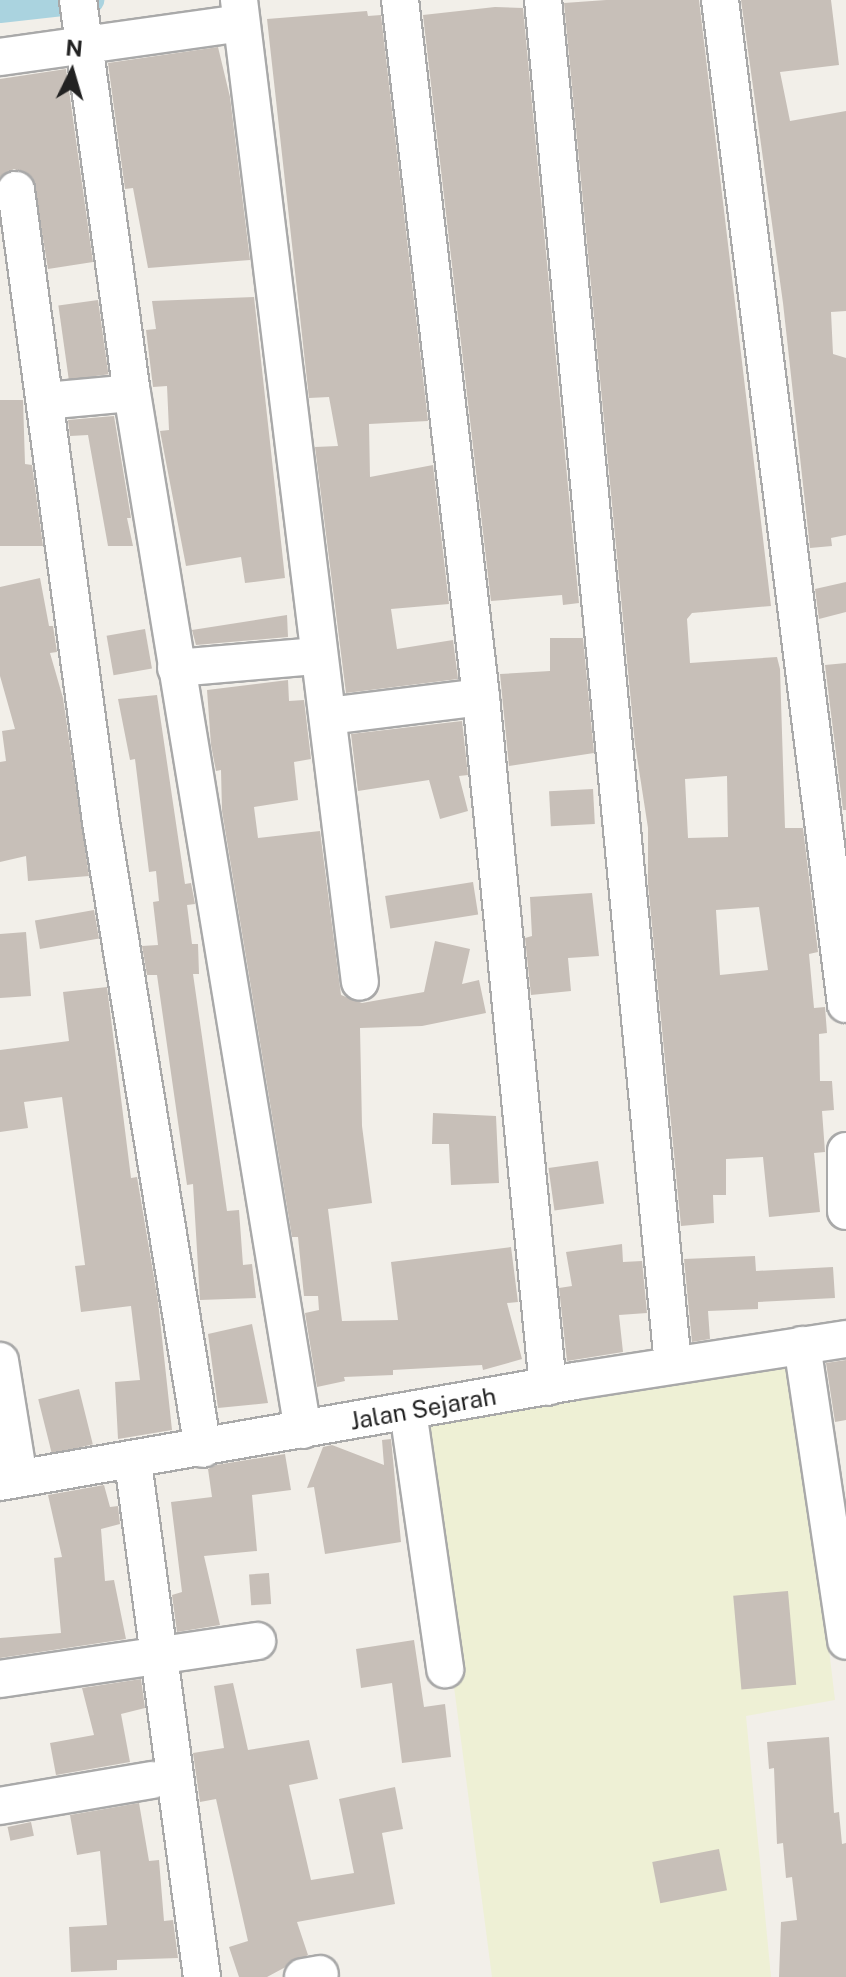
<!DOCTYPE html>
<style>
body{margin:0}
#map{position:relative;width:846px;height:1977px;overflow:hidden;background:#f2efe9;font-family:"Public Sans",sans-serif}
div>[style]{position:absolute}
[style*='--x']{left:calc(var(--x)*1px);top:calc(var(--y)*1px);width:calc(var(--w)*1px);rotate:calc(var(--a)*1deg)}
.farmland>*{inset:0;background:#eef0d5}
.canal>*{height:26px;margin:-13px;padding:0 13px;transform-origin:13px;border-radius:13px;background:#aad3df}
.building>*{inset:0;background:#c7bfb8;transform-origin:0 0}
.roads{filter:drop-shadow(2px 0 #a9a9a9) drop-shadow(-2px 0 #a9a9a9) drop-shadow(0 2px #a9a9a9) drop-shadow(0 -2px #a9a9a9)}
.minor>*{height:36px;margin:-18px;padding:0 18px;transform-origin:18px;border-radius:18px;background:#fff}
span{translate:-50% -50%;white-space:nowrap;text-align:center;line-height:1.15;-webkit-text-stroke:8px #fff;paint-order:stroke}
.street-label{font-size:24px;color:#222}
.north{position:absolute;left:32px;top:32px;width:80px;height:80px;-webkit-text-stroke:6px #fff;paint-order:stroke;rotate:5deg;font-size:22px;font-weight:700;line-height:32px;text-align:center;color:#222}
.north::after{content:'';display:block;margin:auto;width:28px;height:36px;background:#222;clip-path:polygon(50% 0,100% 100%,50% 72%,0 100%)}
</style>
<div id="map">
<div class="farmland">
<i style="clip-path:polygon(795px 1362px,835px 1700px,746px 1716px,771px 1977px,492px 1977px,420px 1427px)"></i>
</div>
<div class="canal">
<i style="--x:0;--y:10;--w:92;--a:-6.3"></i>
</div>
<div class="building">
<i style="clip-path:polygon(evenodd,606px 0,699px 0,771px 606px,692px 613px,687px 619px,690px 663px,777px 657px,780px 669px,785px 828px,803px 828px,818px 952px,809px 954px,814px 1008px,825px 1007px,827px 1033px,819px 1034px,820px 1081px,832px 1081px,834px 1110px,822px 1111px,825px 1152px,814px 1153px,820px 1212px,769px 1217px,763px 1157px,726px 1159px,726px 1195px,713px 1195px,714px 1223px,681px 1226px,648px 884px,648px 828px,635px 744px,564px 3px,606px 0,727px 776px,728px 837px,688px 838px,685px 779px,727px 776px,606px 0,759px 907px,768px 970px,720px 975px,716px 910px,759px 907px)"></i>
<i style="clip-path:polygon(741px 0,831px 0,839px 65px,780px 72px,790px 121px,846px 111px,846px 311px,831px 312px,833px 354px,846px 358px,846px 535px,831px 538px,832px 546px,810px 548px,783px 303px)"></i>
<i style="clip-path:polygon(495px 7px,523px 8px,579px 603px,563px 605px,562px 595px,491px 601px,423px 15px)"></i>
<i style="clip-path:polygon(367px 11px,368px 16px,381px 15px,428px 421px,369px 424px,370px 477px,433px 465px,449px 604px,391px 609px,397px 649px,453px 640px,458px 679px,346px 693px,315px 447px,338px 446px,329px 397px,309px 398px,267px 19px)"></i>
<i style="clip-path:polygon(218px 47px,230px 97px,250px 260px,148px 268px,133px 188px,125px 189px,108px 63px)"></i>
<i style="clip-path:polygon(66px 69px,93px 262px,48px 269px,33px 178px,14px 169px,0 177px,0 79px)"></i>
<i style="clip-path:polygon(254px 297px,285px 578px,245px 583px,241px 557px,186px 566px,160px 431px,169px 430px,167px 386px,153px 387px,146px 330px,156px 329px,152px 301px)"></i>
<i style="left:98px;top:300px;width:75px;height:40px;rotate:82deg"></i>
<i style="clip-path:polygon(0 400px,23px 400px,25px 464px,32px 465px,43px 546px,0 546px)"></i>
<i style="clip-path:polygon(114px 416px,131px 518px,127px 518px,133px 546px,108px 546px,88px 435px,70px 436px,68px 420px)"></i>
<i style="clip-path:polygon(40px 578px,49px 626px,53px 626px,57px 652px,50px 653px,63px 698px,89px 876px,28px 881px,26px 856px,0 862px,0 762px,6px 761px,2px 731px,15px 729px,0 676px,0 587px)"></i>
<i style="clip-path:polygon(846px 582px,846px 612px,819px 619px,815px 589px)"></i>
<i style="clip-path:polygon(287px 615px,288px 637px,196px 645px,192px 630px)"></i>
<i style="left:145px;top:629px;width:40px;height:39px;rotate:80deg"></i>
<i style="clip-path:polygon(550px 638px,583px 638px,594px 753px,509px 766px,500px 674px,550px 671px)"></i>
<i style="clip-path:polygon(846px 663px,846px 810px,843px 810px,825px 665px)"></i>
<i style="clip-path:polygon(288px 680px,289px 701px,304px 700px,311px 759px,294px 762px,298px 800px,254px 807px,258px 838px,320px 831px,341px 995px,362px 1003px,424px 992px,435px 941px,470px 949px,462px 984px,479px 980px,486px 1013px,422px 1026px,360px 1028px,362px 1126px,372px 1203px,328px 1209px,342px 1321px,398px 1320px,391px 1262px,511px 1247px,518px 1302px,507px 1303px,522px 1359px,483px 1370px,482px 1365px,393px 1370px,393px 1375px,344px 1377px,345px 1381px,317px 1387px,305px 1313px,319px 1310px,318px 1296px,304px 1296px,298px 1237px,292px 1237px,222px 811px,221px 770px,216px 771px,211px 745px,207px 690px)"></i>
<i style="clip-path:polygon(157px 695px,185px 884px,191px 883px,195px 904px,187px 905px,192px 944px,198px 944px,199px 974px,193px 974px,227px 1211px,239px 1210px,243px 1265px,252px 1264px,256px 1298px,200px 1300px,193px 1184px,187px 1185px,157px 975px,147px 975px,142px 946px,158px 945px,153px 902px,159px 901px,156px 871px,149px 872px,135px 759px,130px 760px,118px 699px)"></i>
<i style="clip-path:polygon(462px 721px,468px 775px,459px 776px,468px 811px,440px 819px,429px 780px,358px 791px,351px 734px)"></i>
<i style="left:593px;top:789px;width:35px;height:44px;rotate:87deg"></i>
<i style="left:473px;top:882px;width:33px;height:89px;rotate:81deg"></i>
<i style="clip-path:polygon(592px 893px,599px 956px,568px 958px,571px 991px,531px 995px,525px 938px,532px 936px,530px 897px)"></i>
<i style="left:94px;top:910px;width:29px;height:60px;rotate:80deg"></i>
<i style="clip-path:polygon(26px 932px,31px 996px,0 998px,0 934px)"></i>
<i style="clip-path:polygon(107px 987px,131px 1178px,137px 1177px,158px 1301px,172px 1430px,118px 1439px,115px 1382px,140px 1380px,131px 1306px,81px 1312px,75px 1266px,85px 1265px,62px 1097px,24px 1102px,28px 1128px,0 1132px,0 1050px,69px 1041px,63px 992px)"></i>
<i style="clip-path:polygon(433px 1113px,496px 1116px,499px 1183px,451px 1185px,449px 1144px,432px 1144px)"></i>
<i style="left:598px;top:1161px;width:43px;height:50px;rotate:82deg"></i>
<i style="clip-path:polygon(622px 1244px,623px 1262px,642px 1261px,647px 1313px,619px 1315px,623px 1352px,567px 1361px,559px 1288px,572px 1286px,566px 1252px)"></i>
<i style="clip-path:polygon(755px 1256px,756px 1271px,833px 1267px,835px 1298px,758px 1302px,758px 1309px,708px 1311px,710px 1339px,692px 1342px,684px 1259px)"></i>
<i style="clip-path:polygon(252px 1324px,268px 1403px,218px 1408px,208px 1334px)"></i>
<i style="clip-path:polygon(846px 1360px,846px 1420px,835px 1422px,826px 1363px)"></i>
<i style="left:79px;top:1389px;width:57px;height:42px;rotate:76deg"></i>
<i style="clip-path:polygon(391px 1439px,401px 1542px,325px 1554px,314px 1487px,307px 1488px,323px 1447px,332px 1445px,384px 1465px,382px 1440px)"></i>
<i style="clip-path:polygon(285px 1454px,291px 1490px,252px 1495px,257px 1551px,204px 1556px,220px 1625px,177px 1632px,172px 1595px,182px 1592px,171px 1502px,212px 1497px,208px 1469px,216px 1465px)"></i>
<i style="clip-path:polygon(104px 1485px,110px 1507px,118px 1506px,120px 1524px,101px 1529px,105px 1581px,114px 1580px,126px 1639px,0 1658px,0 1638px,61px 1633px,54px 1558px,62px 1557px,48px 1495px)"></i>
<i style="left:269px;top:1573px;width:31px;height:20px;rotate:86deg"></i>
<i style="left:788px;top:1591px;width:94px;height:55px;rotate:85deg"></i>
<i style="clip-path:polygon(414px 1640px,424px 1707px,445px 1704px,451px 1757px,402px 1763px,392px 1683px,361px 1688px,356px 1649px)"></i>
<i style="clip-path:polygon(141px 1679px,145px 1708px,121px 1714px,130px 1762px,56px 1775px,50px 1743px,94px 1735px,82px 1688px)"></i>
<i style="clip-path:polygon(233px 1683px,248px 1750px,309px 1740px,318px 1779px,289px 1785px,311px 1880px,354px 1873px,339px 1799px,395px 1787px,403px 1829px,382px 1833px,395px 1904px,297px 1922px,308px 1955px,267px 1977px,239px 1977px,229px 1947px,248px 1941px,216px 1799px,200px 1802px,193px 1753px,224px 1748px,214px 1686px)"></i>
<i style="clip-path:polygon(829px 1737px,834px 1813px,839px 1812px,842px 1844px,846px 1843px,846px 1977px,779px 1977px,781px 1922px,797px 1920px,792px 1877px,786px 1878px,783px 1843px,777px 1844px,774px 1768px,769px 1769px,767px 1742px)"></i>
<i style="clip-path:polygon(139px 1803px,149px 1861px,159px 1860px,164px 1921px,173px 1920px,178px 1958px,117px 1960px,117px 1970px,71px 1972px,69px 1927px,107px 1925px,100px 1851px,77px 1855px,70px 1815px)"></i>
<i style="left:31px;top:1822px;width:14px;height:24px;rotate:78deg"></i>
<i style="left:719px;top:1849px;width:42px;height:68px;rotate:79deg"></i>
</div>
<div class="roads">
<div class="minor">
<i style="--x:78;--y:0;--w:397;--a:82.2"></i>
<i style="--x:132;--y:393;--w:1051;--a:80.64"></i>
<i style="--x:239;--y:0;--w:989;--a:82.98"></i>
<i style="--x:400;--y:0;--w:702;--a:83.37"></i>
<i style="--x:481;--y:697;--w:693;--a:84.45"></i>
<i style="--x:543;--y:0;--w:1371;--a:84.56"></i>
<i style="--x:720;--y:0;--w:1012;--a:82.85"></i>
<i style="--x:0;--y:57;--w:243;--a:-8"></i>
<i style="--x:16;--y:190;--w:638;--a:82.34"></i>
<i style="--x:101;--y:822;--w:635;--a:80.76"></i>
<i style="--x:45;--y:401;--w:87;--a:-5.3"></i>
<i style="--x:176;--y:668;--w:142;--a:-4.9"></i>
<i style="--x:329;--y:716;--w:153;--a:-7.1"></i>
<i style="--x:846;--y:1151;--w:60;--a:90"></i>
<i style="--x:802;--y:1345;--w:299;--a:81.5"></i>
<i style="--x:0;--y:1361;--w:119;--a:80.8"></i>
<i style="--x:408;--y:1411;--w:261;--a:81.8"></i>
<i style="--x:133;--y:1462;--w:520;--a:82.37"></i>
<i style="--x:0;--y:1482;--w:584;--a:-9.96"></i>
<i style="--x:575;--y:1381;--w:274;--a:-8.8"></i>
<i style="--x:0;--y:1679;--w:260;--a:-8.4"></i>
<i style="--x:0;--y:1806;--w:154;--a:-9.7"></i>
<i style="--x:303;--y:1977;--w:17;--a:-10"></i>
</div>
</div>
<div class="street-label">
<span style="left:423px;top:1409px;rotate:-10deg">Jalan Sejarah</span>
</div>
<div class="north">N</div>
</div>
